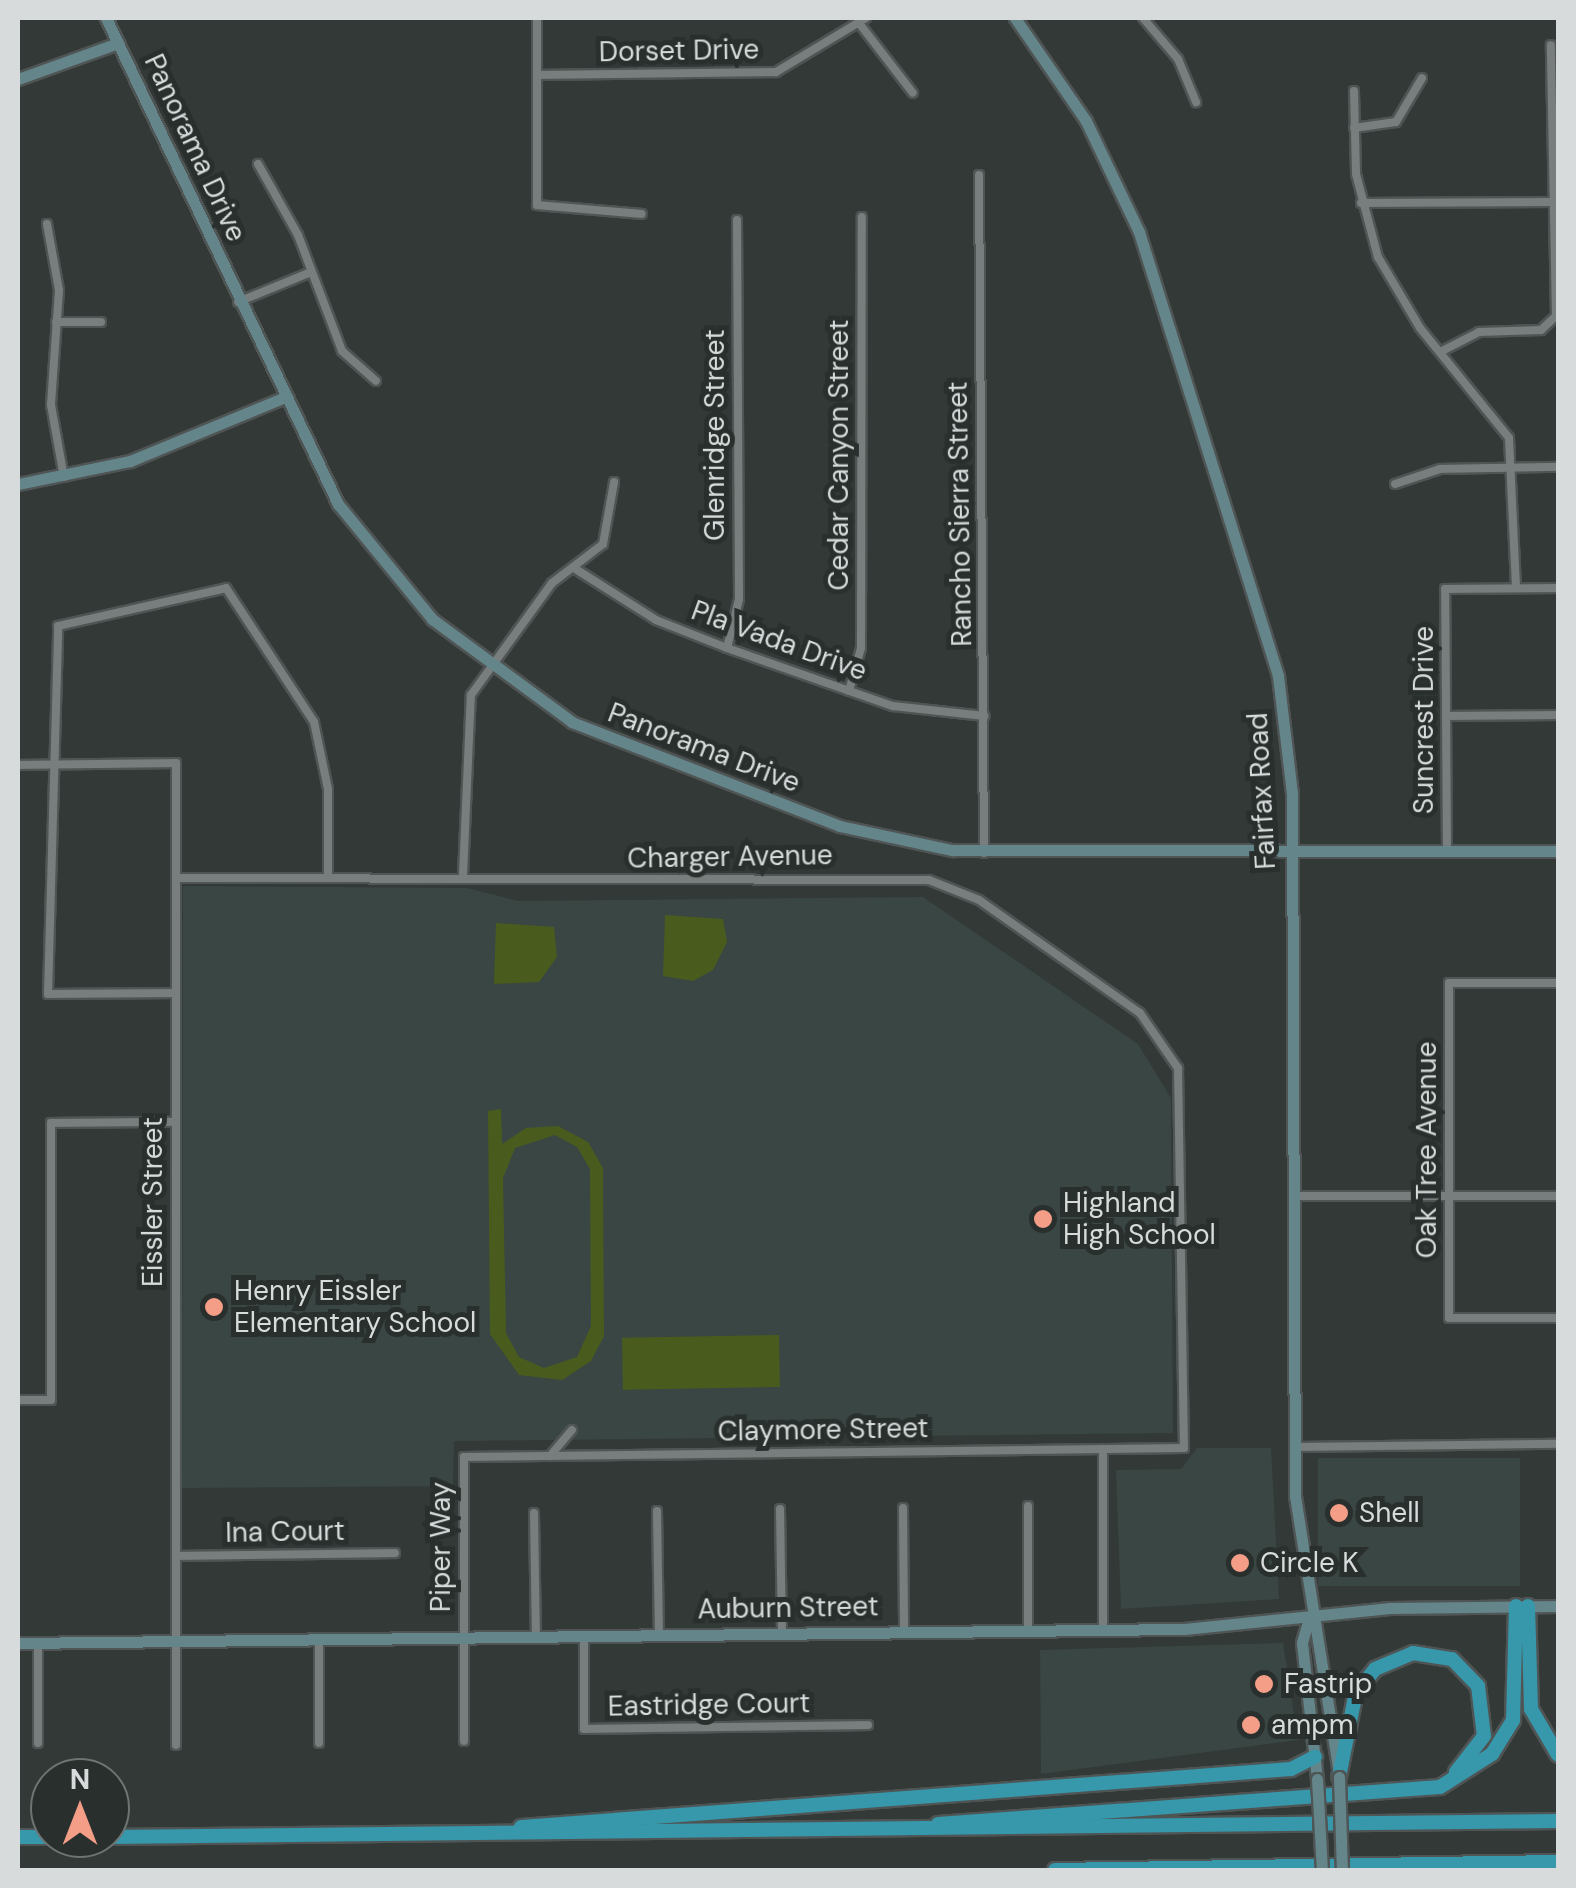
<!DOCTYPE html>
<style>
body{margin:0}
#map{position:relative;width:1576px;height:1888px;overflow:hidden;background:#323937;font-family:"DM Sans",sans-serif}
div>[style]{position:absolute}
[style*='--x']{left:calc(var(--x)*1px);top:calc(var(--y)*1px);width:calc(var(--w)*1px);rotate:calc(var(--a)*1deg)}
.built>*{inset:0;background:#394644;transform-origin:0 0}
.green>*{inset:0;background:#495c1d;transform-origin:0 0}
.roads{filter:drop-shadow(2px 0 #4f5454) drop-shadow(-2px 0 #4f5454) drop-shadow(0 2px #4f5454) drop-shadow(0 -2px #4f5454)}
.street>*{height:8px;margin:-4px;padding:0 4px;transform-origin:4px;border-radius:4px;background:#777e7d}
.secondary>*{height:11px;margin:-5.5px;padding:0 5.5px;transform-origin:5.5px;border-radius:5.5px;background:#64868b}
.highway>*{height:14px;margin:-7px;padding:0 7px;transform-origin:7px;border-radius:7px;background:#3797ab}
.bridges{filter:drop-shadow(2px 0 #4f5454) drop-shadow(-2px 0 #4f5454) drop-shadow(0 2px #4f5454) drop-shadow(0 -2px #4f5454)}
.secondary-bridge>*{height:11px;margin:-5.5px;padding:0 5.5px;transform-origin:5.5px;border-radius:5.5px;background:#64868b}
.dots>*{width:28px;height:28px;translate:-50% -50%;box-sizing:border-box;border:5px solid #282f2d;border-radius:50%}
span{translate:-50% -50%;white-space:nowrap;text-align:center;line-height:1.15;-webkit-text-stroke:10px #282f2d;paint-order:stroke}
.street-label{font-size:28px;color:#d7dbdb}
.poi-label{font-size:28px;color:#d7dbdb}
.left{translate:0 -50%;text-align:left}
.frame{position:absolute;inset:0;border:20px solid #d7dbdb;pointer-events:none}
.north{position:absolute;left:30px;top:1758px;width:100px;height:100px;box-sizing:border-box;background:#282f2d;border:2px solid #6e7473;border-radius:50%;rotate:0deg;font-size:28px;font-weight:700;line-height:40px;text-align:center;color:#d7dbdb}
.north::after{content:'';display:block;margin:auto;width:35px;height:45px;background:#f49e88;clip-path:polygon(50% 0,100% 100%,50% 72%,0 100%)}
</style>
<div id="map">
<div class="built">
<i style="clip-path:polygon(183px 886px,467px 888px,518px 901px,923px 897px,1138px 1044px,1171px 1098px,1173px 1433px,454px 1441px,453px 1486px,182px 1488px)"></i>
<i style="clip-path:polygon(1197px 1448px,1271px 1448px,1279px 1599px,1121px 1609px,1116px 1470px,1181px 1469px)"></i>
<i style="left:1520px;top:1458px;width:128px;height:202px;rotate:90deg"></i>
<i style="clip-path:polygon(1283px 1643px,1298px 1740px,1041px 1774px,1040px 1650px)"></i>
</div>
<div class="green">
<i style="clip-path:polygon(665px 915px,723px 919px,727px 942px,713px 970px,693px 981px,663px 976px)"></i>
<i style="clip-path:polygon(496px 923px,554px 927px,557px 957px,539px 982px,494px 984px)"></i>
<i style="clip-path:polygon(evenodd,501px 1109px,502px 1144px,526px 1128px,558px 1126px,588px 1142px,603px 1168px,604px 1336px,591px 1361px,562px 1380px,519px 1375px,490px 1334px,488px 1111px,501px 1109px,555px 1135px,577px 1147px,590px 1169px,591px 1326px,577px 1357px,544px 1368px,519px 1357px,506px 1333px,503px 1178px,515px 1148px,555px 1135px)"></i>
<i style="left:779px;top:1335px;width:52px;height:157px;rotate:89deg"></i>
</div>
<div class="roads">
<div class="street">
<i style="--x:537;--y:18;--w:187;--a:90"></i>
<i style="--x:537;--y:205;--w:105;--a:4.9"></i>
<i style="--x:1143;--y:18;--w:54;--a:49.5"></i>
<i style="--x:1178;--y:59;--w:47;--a:67.3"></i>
<i style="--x:859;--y:23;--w:88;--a:52.4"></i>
<i style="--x:537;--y:75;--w:239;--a:-0.7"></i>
<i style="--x:776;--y:72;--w:105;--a:-31"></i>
<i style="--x:1354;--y:91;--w:83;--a:88.6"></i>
<i style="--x:1356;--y:174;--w:86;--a:75.2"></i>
<i style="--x:1378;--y:257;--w:82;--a:59.4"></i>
<i style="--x:1420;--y:328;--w:141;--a:51"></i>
<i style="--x:1509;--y:438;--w:150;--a:87.3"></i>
<i style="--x:1354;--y:128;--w:42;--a:-8.1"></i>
<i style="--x:1396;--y:122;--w:51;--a:-59.4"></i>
<i style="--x:258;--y:164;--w:81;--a:60.6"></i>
<i style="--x:298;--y:235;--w:124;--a:69.2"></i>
<i style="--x:342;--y:351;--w:45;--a:41.4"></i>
<i style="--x:979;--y:175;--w:678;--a:89.58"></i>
<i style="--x:1361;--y:203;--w:192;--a:-0.3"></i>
<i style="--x:47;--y:224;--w:67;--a:79.7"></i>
<i style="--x:59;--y:290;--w:115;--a:94"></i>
<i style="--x:51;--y:405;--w:73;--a:79.8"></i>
<i style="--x:238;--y:302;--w:79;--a:-22.3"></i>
<i style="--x:56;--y:322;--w:45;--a:0"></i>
<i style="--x:1440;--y:352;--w:44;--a:-27.1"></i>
<i style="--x:1479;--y:332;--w:62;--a:-1.8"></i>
<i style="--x:1541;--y:330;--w:21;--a:-43"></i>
<i style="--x:1556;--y:316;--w:271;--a:-91.1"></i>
<i style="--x:1395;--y:484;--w:47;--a:-18.4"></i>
<i style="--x:1440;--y:469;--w:118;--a:-1"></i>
<i style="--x:574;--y:568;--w:97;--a:32.4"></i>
<i style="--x:656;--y:620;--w:76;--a:21.5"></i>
<i style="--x:727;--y:648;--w:176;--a:19.3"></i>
<i style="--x:893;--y:706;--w:92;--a:6.3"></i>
<i style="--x:727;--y:648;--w:50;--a:-76.2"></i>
<i style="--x:739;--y:599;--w:379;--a:-90.3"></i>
<i style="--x:849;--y:691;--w:45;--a:-74.4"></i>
<i style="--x:861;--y:648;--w:431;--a:-89.9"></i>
<i style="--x:1446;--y:716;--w:112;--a:-0.5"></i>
<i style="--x:18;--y:765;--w:158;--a:-0.7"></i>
<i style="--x:176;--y:763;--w:982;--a:90"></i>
<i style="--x:1447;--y:852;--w:263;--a:-90.4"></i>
<i style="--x:1445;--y:589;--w:113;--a:-0.5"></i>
<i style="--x:463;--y:875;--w:180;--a:-87.5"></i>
<i style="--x:471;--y:695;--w:138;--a:-54.1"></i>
<i style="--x:552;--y:583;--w:64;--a:-37.4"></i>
<i style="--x:603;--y:544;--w:63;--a:-79.9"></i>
<i style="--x:176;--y:878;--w:753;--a:0.15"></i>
<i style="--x:929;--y:880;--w:54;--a:21.8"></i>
<i style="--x:979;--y:900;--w:197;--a:35.1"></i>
<i style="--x:1140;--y:1013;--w:67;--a:55.4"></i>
<i style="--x:1178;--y:1068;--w:380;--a:89.1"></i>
<i style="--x:1184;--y:1448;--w:720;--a:179.28"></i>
<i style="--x:464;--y:1457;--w:284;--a:90"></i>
<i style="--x:1558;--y:983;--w:109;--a:180"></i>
<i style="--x:1449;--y:983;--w:335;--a:90"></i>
<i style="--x:1449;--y:1318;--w:109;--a:0"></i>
<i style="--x:176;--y:993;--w:128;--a:179.6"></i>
<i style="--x:48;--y:994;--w:368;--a:-88.4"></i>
<i style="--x:58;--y:626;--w:172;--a:-12.7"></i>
<i style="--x:226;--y:588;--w:160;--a:56.7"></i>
<i style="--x:314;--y:722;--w:68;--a:78.2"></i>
<i style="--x:328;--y:789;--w:87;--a:90"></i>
<i style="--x:1295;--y:1196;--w:263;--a:0"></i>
<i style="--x:18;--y:1400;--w:33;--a:0"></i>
<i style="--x:51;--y:1400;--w:277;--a:-90"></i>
<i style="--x:51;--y:1123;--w:125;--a:-0.5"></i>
<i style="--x:1295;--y:1447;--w:263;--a:-0.7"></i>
<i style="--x:1103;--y:1449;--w:181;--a:90"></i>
<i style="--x:550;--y:1456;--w:34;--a:-50"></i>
<i style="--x:1028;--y:1506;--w:124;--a:90"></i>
<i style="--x:903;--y:1508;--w:124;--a:89.5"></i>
<i style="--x:780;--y:1509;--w:124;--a:89.1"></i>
<i style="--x:657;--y:1511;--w:124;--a:89.1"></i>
<i style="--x:534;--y:1513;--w:124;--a:89.1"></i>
<i style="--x:176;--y:1556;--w:219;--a:-0.8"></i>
<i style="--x:584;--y:1636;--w:93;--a:90"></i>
<i style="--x:584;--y:1729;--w:284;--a:-0.8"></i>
<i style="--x:319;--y:1639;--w:104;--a:90"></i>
<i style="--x:38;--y:1643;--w:100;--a:90"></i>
</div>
<div class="secondary">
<i style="--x:106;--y:18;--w:539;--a:64.48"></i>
<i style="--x:338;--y:504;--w:149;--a:50.7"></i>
<i style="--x:432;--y:619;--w:174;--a:36.3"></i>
<i style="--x:572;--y:722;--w:287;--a:21.2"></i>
<i style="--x:840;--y:826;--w:115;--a:12.1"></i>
<i style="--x:952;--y:850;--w:606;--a:0.09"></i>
<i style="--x:1015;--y:18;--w:125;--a:55.4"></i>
<i style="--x:1086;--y:121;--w:123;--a:64.5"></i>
<i style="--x:1139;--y:232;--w:465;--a:72.6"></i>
<i style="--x:1278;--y:676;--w:118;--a:83.2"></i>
<i style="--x:1292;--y:793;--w:703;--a:89.76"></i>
<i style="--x:1295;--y:1496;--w:275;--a:81"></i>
<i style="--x:18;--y:79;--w:106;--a:-19.8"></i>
<i style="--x:18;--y:484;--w:114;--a:-11.6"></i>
<i style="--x:130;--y:461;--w:165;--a:-22.4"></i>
<i style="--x:1309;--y:1618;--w:26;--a:106"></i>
<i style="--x:1302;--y:1643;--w:137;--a:83.7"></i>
<i style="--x:18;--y:1643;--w:1166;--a:-0.69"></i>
<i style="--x:1184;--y:1629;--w:207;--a:-5.8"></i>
<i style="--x:1390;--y:1608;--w:168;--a:-0.7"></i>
</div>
<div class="highway">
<i style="--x:1528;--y:1606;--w:103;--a:88.3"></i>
<i style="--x:1531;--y:1709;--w:53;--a:59.6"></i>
<i style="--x:1339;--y:1777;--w:87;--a:-78.7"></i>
<i style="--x:1356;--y:1692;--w:30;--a:-50"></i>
<i style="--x:1375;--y:1669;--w:41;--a:-22.8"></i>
<i style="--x:1413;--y:1653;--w:39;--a:9"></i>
<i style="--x:1452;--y:1659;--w:37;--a:46"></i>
<i style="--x:1478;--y:1686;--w:50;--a:83.2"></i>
<i style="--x:1484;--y:1736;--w:46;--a:127.9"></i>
<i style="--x:938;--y:1824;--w:503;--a:-4.22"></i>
<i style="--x:1440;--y:1787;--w:62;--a:-32.4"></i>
<i style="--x:1492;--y:1754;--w:40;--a:-58"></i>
<i style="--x:1513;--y:1720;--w:114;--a:-88.5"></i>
<i style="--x:521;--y:1827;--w:772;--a:-4.31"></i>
<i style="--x:1291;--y:1769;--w:27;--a:-27"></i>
<i style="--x:18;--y:1837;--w:32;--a:0"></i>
<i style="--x:110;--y:1837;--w:1448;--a:-0.63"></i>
<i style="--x:1055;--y:1870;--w:503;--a:-0.91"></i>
</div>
</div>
<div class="bridges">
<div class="secondary-bridge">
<i style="--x:1339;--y:1777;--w:93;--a:88.2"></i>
<i style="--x:1317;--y:1779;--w:91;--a:86.9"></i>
</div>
</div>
<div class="dots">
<i style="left:1043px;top:1219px;background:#f49e88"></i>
<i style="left:214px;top:1307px;background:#f49e88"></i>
<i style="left:1339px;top:1513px;background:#f49e88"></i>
<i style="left:1240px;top:1563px;background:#f49e88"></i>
<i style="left:1264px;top:1684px;background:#f49e88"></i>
<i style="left:1251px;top:1725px;background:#f49e88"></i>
</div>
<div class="street-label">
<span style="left:679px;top:51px;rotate:-1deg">Dorset Drive</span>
<span style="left:195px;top:148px;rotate:65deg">Panorama Drive</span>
<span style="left:715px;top:435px;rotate:-90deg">Glenridge Street</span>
<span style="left:839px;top:455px;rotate:-90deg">Cedar Canyon Street</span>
<span style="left:960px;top:514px;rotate:-91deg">Rancho Sierra Street</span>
<span style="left:779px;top:641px;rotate:20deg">Pla Vada Drive</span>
<span style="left:1424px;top:720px;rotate:-90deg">Suncrest Drive</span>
<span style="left:704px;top:748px;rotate:21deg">Panorama Drive</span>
<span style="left:1262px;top:791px;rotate:-93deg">Fairfax Road</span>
<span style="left:730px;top:857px;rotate:-1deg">Charger Avenue</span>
<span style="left:1427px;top:1150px;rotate:-90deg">Oak Tree Avenue</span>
<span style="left:153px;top:1202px;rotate:-90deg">Eissler Street</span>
<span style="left:823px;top:1430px;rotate:-1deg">Claymore Street</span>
<span style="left:285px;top:1532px;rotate:-1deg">Ina Court</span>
<span style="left:441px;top:1547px;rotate:-90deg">Piper Way</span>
<span style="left:788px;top:1608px;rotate:-1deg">Auburn Street</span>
<span style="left:709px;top:1705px;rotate:-1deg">Eastridge Court</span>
</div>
<div class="poi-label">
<span class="left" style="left:1063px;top:1219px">Highland<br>High School</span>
<span class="left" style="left:234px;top:1307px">Henry Eissler<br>Elementary School</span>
<span class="left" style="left:1359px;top:1513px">Shell</span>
<span class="left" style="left:1260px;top:1563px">Circle K</span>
<span class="left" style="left:1284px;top:1684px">Fastrip</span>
<span class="left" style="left:1271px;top:1725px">ampm</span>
</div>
<div class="frame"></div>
<div class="north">N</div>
</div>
